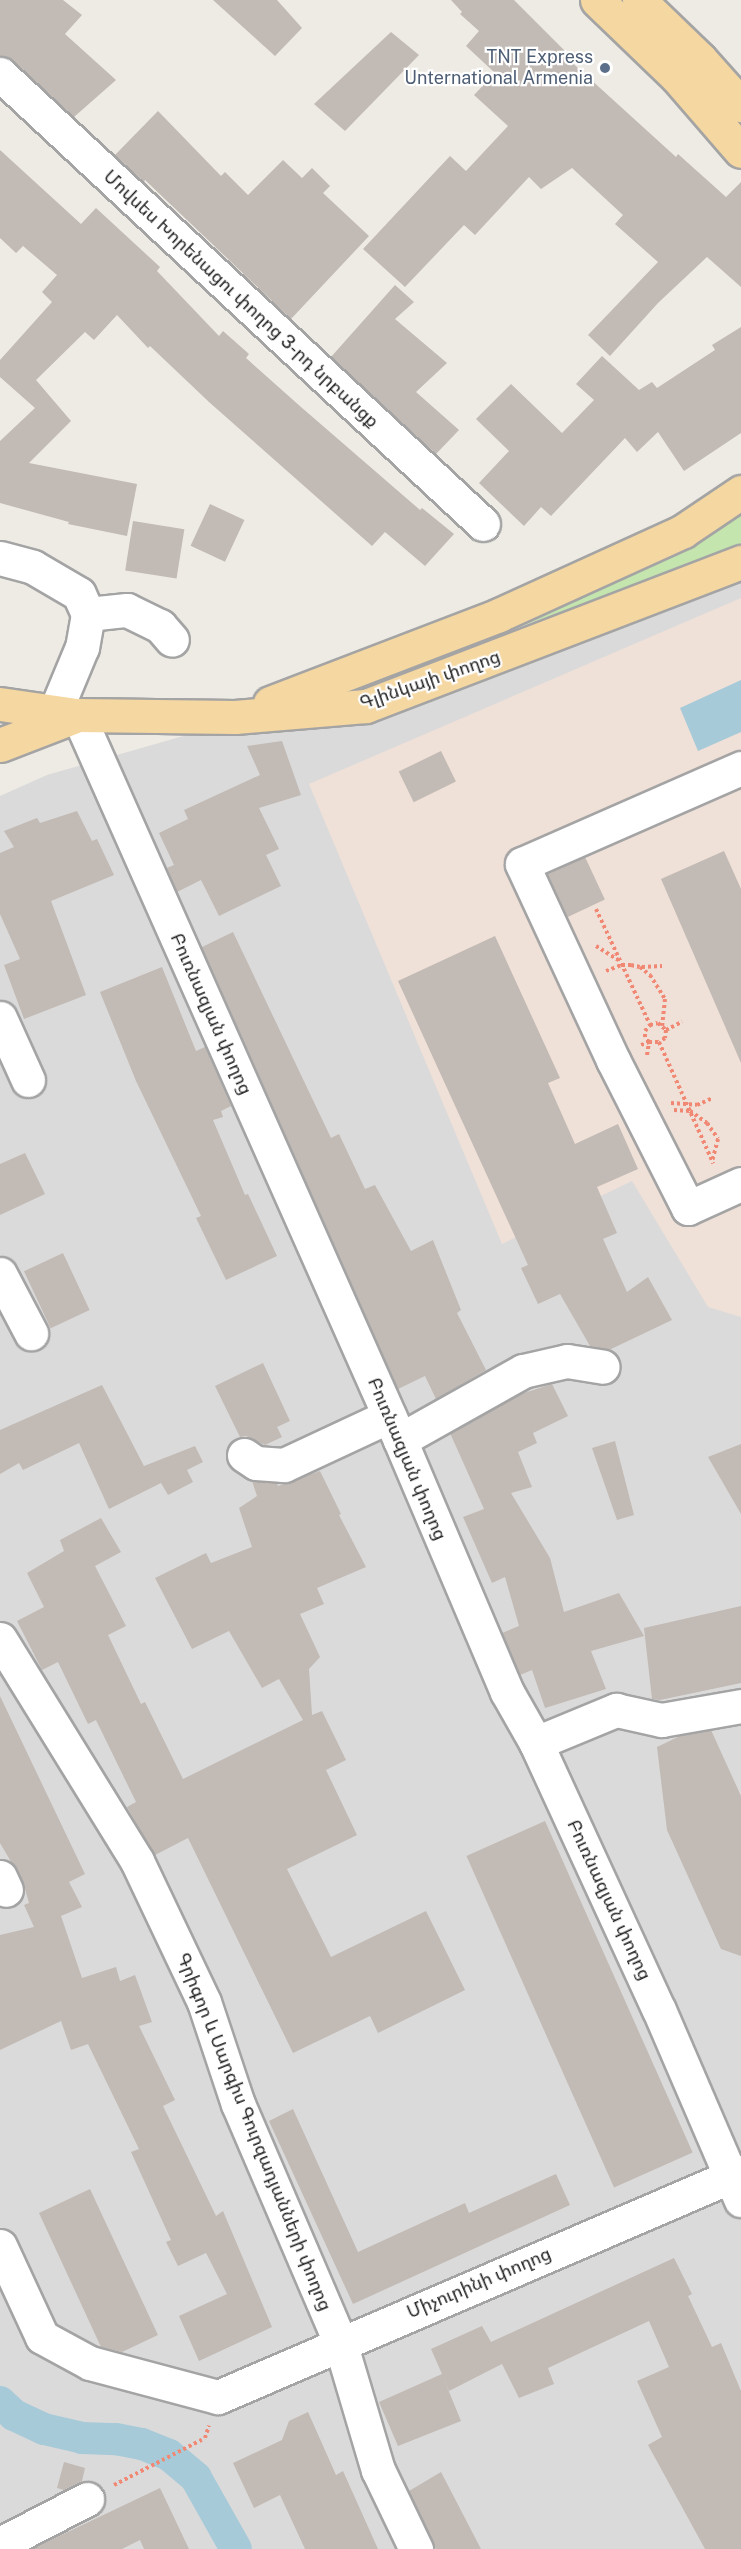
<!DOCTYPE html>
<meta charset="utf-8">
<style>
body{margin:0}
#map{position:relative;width:741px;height:2549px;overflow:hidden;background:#eeebe4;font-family:"Public Sans","Noto Sans Armenian",sans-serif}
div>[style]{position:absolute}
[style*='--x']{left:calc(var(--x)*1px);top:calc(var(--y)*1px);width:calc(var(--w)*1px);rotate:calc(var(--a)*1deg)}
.residential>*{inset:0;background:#dbdada}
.military>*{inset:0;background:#efe0d8}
.grass>*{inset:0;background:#c4e5ad}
.water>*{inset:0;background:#a7cad9}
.canal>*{height:32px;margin:-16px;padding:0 16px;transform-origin:16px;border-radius:16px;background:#a7cad9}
.building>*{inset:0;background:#c2bab4;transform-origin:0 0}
.path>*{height:4px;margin-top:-2px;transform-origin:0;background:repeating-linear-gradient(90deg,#f08873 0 3px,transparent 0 6px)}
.roads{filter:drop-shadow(2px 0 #a4a4a4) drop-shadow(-2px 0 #a4a4a4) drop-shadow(0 2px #a4a4a4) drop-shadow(0 -2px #a4a4a4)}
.minor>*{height:33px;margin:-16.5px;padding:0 16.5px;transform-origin:16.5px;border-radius:16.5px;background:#fff}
.major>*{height:33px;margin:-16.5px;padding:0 16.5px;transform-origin:16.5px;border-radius:16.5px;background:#f5d7a1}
.dots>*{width:16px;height:16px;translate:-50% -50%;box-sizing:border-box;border:3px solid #fff;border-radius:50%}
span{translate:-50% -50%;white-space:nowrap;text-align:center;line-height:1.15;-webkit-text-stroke:4.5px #fff;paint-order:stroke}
.service-label{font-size:18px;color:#4e5e75}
.right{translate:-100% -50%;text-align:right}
.street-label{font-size:18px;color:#1d1d1d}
</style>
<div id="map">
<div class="residential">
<i style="clip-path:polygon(741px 577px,741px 2549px,0 2549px,0 796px,47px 775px)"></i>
</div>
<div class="military">
<i style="clip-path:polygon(741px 598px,741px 1317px,708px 1307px,632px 1181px,502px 1244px,309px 784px)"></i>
</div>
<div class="grass">
<i style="clip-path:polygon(741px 511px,741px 545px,686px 568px,436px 656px,683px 551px)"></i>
</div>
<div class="water">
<i style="clip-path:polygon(741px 680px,741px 732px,698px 751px,680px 708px)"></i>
</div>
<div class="canal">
<i style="--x:0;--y:2402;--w:19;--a:43"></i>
<i style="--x:14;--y:2415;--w:33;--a:25"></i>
<i style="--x:44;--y:2429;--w:39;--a:13"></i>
<i style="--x:82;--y:2438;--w:34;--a:2"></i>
<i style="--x:116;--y:2439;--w:26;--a:11"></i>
<i style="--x:142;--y:2444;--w:29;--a:22"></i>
<i style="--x:169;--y:2455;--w:35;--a:40"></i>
<i style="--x:196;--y:2478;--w:81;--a:60.6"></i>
</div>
<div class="building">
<i style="clip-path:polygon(0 0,63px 0,82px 15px,65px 34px,116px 80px,74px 117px,13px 60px,0 56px)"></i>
<i style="clip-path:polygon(213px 0,277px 0,302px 28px,275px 56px)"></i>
<i style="clip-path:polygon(451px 0,514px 0,570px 56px,567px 58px,676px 157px,678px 154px,726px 197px,741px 182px,741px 287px,707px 257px,658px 303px,610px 356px,588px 335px,658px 262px,615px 224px,623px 215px,572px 168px,541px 189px,529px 177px,475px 235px,464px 225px,405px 287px,363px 249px,450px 156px,466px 171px,508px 126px,474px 95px,495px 73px,466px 46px,479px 31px,460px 14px,462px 12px)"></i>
<i style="clip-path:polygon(391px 32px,419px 55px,345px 131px,314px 104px)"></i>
<i style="clip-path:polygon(158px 111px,221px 176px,225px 172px,248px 195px,283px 160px,302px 178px,312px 168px,330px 186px,323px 193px,369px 236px,291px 319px,145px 180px,144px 182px,115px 155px)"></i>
<i style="clip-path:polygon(0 150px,81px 224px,96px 208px,160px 267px,157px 271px,219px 336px,223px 331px,249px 354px,246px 358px,301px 407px,420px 510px,422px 508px,454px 534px,425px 566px,385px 532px,372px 546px,209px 402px,150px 346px,148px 348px,117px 315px,94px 340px,85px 332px,36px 380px,71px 421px,29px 463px,137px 484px,127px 536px,68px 524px,69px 522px,0 503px,0 441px,35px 408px,0 377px,0 360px,52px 302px,42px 292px,57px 275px,23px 246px,16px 253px,0 238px)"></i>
<i style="clip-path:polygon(395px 285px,414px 302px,395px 319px,447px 363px,416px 392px,459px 430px,436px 454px,331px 357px)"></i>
<i style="clip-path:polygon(741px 327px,741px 433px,684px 471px,658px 432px,637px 452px,625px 438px,551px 516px,541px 507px,524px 526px,479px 483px,509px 451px,476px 419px,511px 384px,562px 433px,594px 400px,576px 384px,602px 356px,639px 390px,652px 382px,657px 388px,715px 350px,712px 345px)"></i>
<i style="left:210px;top:504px;width:38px;height:46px;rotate:25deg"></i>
<i style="left:133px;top:521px;width:52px;height:50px;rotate:9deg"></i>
<i style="clip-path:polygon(282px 741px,301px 795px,259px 808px,279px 849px,266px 855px,281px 886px,219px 916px,201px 880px,177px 892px,167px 868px,174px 865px,159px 833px,188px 819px,184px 810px,260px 775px,247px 746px)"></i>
<i style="left:441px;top:751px;width:34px;height:47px;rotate:64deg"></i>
<i style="clip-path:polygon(77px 811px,92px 841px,97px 839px,114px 875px,51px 901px,86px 995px,24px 1019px,4px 965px,20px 959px,0 914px,0 853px,14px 847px,4px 831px,37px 818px,40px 823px)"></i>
<i style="clip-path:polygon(724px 851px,741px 889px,741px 1063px,661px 879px)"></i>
<i style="left:585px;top:857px;width:47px;height:41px;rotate:65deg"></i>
<i style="clip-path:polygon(233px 932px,331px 1138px,339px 1134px,365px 1189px,375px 1185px,411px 1251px,433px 1240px,461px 1310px,457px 1313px,486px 1370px,436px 1399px,425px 1376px,398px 1389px,202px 947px)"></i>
<i style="clip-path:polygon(495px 936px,560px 1078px,548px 1083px,575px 1144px,618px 1124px,638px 1169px,597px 1187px,617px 1233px,603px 1239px,627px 1292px,648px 1277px,672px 1320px,609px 1350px,590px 1346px,560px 1294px,538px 1304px,521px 1268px,528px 1265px,398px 981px)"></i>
<i style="clip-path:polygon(162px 967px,196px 1051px,205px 1047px,231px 1106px,221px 1111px,223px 1117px,213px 1120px,245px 1195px,248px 1194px,277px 1256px,226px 1280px,196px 1218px,201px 1216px,136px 1081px,100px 992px)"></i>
<i style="clip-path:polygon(25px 1153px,45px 1194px,0 1215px,0 1164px)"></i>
<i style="left:63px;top:1253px;width:63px;height:43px;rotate:65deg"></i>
<i style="clip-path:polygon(263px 1363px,290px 1421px,277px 1427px,282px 1437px,265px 1445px,246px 1436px,240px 1437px,215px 1386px)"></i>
<i style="clip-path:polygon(552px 1384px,568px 1416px,533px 1433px,537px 1443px,518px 1452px,532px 1487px,511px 1493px,550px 1558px,564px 1612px,619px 1593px,644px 1636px,591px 1651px,606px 1689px,545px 1708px,532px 1670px,520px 1675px,502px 1633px,519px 1626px,505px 1577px,492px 1583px,463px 1517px,484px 1509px,450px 1433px,518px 1395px)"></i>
<i style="clip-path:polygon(102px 1385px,144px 1466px,195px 1446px,203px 1462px,187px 1470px,193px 1482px,168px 1495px,161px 1483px,109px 1509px,79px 1443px,23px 1470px,19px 1463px,0 1474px,0 1430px)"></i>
<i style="clip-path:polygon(615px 1441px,634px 1515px,617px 1520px,592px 1448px)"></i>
<i style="clip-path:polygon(741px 1444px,741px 1514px,708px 1457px)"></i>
<i style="clip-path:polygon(320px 1471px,341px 1514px,339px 1515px,366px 1567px,317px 1588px,324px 1604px,300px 1614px,320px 1657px,309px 1669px,312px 1715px,322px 1711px,346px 1760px,326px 1770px,357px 1835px,287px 1869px,331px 1957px,426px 1911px,465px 1990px,378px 2033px,370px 2016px,293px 2053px,188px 1838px,155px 1855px,127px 1807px,136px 1802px,96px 1720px,88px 1724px,58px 1662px,42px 1670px,17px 1621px,44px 1607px,27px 1573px,64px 1551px,60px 1540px,101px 1518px,121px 1552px,95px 1566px,126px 1626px,108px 1635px,141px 1704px,145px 1702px,183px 1779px,303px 1720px,279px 1679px,262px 1688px,229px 1631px,192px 1649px,155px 1578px,206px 1553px,211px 1563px,252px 1547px,239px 1508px,257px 1496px,252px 1481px,277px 1483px,278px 1486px)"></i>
<i style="clip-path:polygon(741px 1606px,741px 1683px,660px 1700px,652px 1699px,644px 1628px)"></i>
<i style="clip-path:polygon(0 1696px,85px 1874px,69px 1882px,82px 1907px,61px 1916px,82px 1978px,116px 1967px,120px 1981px,135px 1975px,152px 2022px,139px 2026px,175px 2100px,163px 2106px,216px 2216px,223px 2211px,272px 2327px,199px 2361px,179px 2316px,227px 2294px,206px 2253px,178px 2266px,166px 2242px,171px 2240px,131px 2152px,139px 2149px,88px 2044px,71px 2050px,61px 2021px,0 2050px,0 1935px,34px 1927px,24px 1905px,29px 1903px,23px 1882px,0 1843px)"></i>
<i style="clip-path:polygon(711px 1730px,741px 1796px,741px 1956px,721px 1949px,667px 1830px,657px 1747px,682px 1735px)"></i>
<i style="left:545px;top:1821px;width:363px;height:86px;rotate:66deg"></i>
<i style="clip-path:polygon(293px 2109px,358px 2252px,465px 2203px,469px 2213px,556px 2174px,570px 2205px,353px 2304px,269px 2121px)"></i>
<i style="clip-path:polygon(90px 2189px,158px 2335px,122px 2352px,101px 2347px,39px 2213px)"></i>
<i style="clip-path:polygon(674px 2258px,692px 2294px,688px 2296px,712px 2347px,721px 2343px,741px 2391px,741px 2549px,705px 2549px,648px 2445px,662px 2437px,637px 2381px,669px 2367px,649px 2321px,548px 2368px,554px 2384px,519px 2398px,502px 2364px,449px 2391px,443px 2377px,461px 2421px,398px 2446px,379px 2402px,442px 2374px,431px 2349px,482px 2326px,491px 2342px)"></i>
<i style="clip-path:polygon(308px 2412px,336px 2475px,343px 2471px,378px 2549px,305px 2549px,280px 2495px,254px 2508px,233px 2463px,282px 2440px,289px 2421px)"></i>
<i style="clip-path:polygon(64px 2462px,85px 2468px,82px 2481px,64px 2490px,57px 2488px)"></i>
<i style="clip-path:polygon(441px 2472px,481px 2549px,436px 2549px,434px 2544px,409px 2491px)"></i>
<i style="clip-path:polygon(160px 2488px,189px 2549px,144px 2549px,140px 2540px,122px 2549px,32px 2549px)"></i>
</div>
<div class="path">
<i style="--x:596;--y:909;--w:128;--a:65"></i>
<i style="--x:650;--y:1025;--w:8;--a:-14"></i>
<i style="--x:658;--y:1023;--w:11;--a:41"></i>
<i style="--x:666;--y:1030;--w:8;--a:97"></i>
<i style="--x:665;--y:1038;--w:7;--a:146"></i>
<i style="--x:659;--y:1042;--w:133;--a:65.9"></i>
<i style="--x:596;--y:946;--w:28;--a:32"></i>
<i style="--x:642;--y:967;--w:20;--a:-3"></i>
<i style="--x:606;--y:971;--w:17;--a:-21"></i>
<i style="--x:622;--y:965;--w:9;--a:0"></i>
<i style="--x:631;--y:965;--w:9;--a:13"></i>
<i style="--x:640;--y:967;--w:13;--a:39"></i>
<i style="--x:650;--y:975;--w:28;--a:58"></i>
<i style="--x:665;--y:999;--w:27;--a:96"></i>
<i style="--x:666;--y:1030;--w:18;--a:-27"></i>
<i style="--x:641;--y:1045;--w:9;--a:-21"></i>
<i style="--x:649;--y:1042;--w:6;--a:-129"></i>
<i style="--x:645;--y:1037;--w:6;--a:-90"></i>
<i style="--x:645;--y:1031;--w:8;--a:-50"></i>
<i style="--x:647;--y:1055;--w:13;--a:-81"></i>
<i style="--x:649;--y:1042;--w:10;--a:0"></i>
<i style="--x:671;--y:1103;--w:26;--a:4"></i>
<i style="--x:697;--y:1105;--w:17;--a:-24"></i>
<i style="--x:674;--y:1110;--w:16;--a:4"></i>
<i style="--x:690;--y:1111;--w:21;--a:35"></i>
<i style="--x:707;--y:1123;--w:19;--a:55"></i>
<i style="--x:718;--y:1139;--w:23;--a:105"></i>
<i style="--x:114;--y:2485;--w:102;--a:-27.3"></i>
<i style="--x:205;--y:2438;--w:13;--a:-72"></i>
</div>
<div class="roads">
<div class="minor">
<i style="--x:0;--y:74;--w:660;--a:42.97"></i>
<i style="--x:0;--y:558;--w:34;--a:15"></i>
<i style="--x:33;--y:567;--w:53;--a:30.4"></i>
<i style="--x:79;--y:594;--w:22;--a:66"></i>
<i style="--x:88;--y:614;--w:34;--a:100"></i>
<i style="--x:82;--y:647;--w:70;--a:112.6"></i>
<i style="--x:88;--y:614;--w:39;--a:-6"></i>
<i style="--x:127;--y:610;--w:37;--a:26"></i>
<i style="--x:160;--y:626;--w:18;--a:49"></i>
<i style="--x:78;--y:715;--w:793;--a:66.05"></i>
<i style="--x:400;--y:1440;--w:274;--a:67"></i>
<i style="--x:507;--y:1692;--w:59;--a:60.4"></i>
<i style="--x:536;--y:1743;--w:294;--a:65.3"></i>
<i style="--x:659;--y:2010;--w:207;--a:66.7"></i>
<i style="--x:741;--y:768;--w:239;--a:156.3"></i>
<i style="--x:522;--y:864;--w:216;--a:65.1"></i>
<i style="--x:613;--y:1060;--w:166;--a:63.1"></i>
<i style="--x:688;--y:1208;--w:58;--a:-24.4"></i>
<i style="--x:0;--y:1018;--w:68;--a:65.7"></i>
<i style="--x:0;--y:1274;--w:67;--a:62.3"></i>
<i style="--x:400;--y:1440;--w:141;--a:-29.3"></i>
<i style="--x:523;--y:1371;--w:45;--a:-12.8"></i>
<i style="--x:567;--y:1361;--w:36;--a:9"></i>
<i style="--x:244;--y:1455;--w:14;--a:34"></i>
<i style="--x:256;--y:1463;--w:28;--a:4"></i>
<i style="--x:284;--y:1465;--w:116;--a:-25"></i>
<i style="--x:0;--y:1639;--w:261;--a:58.3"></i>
<i style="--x:137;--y:1861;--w:156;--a:64.6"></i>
<i style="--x:204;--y:2002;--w:108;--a:71.6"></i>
<i style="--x:238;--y:2104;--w:259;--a:66.8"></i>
<i style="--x:340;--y:2342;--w:134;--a:73.5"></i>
<i style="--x:378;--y:2470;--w:88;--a:64.3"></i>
<i style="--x:536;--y:1743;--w:87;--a:-22.4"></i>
<i style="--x:616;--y:1710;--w:47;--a:12.3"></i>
<i style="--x:662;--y:1720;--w:80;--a:-10"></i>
<i style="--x:0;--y:1877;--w:14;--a:65"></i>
<i style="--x:0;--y:2246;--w:100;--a:65.2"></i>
<i style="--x:42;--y:2337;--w:55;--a:28.4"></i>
<i style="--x:90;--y:2363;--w:132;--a:14.9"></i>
<i style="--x:218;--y:2397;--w:569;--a:-23.28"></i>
<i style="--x:0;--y:2544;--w:98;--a:-27.3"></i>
</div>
<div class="major">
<i style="--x:597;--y:0;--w:110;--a:43.9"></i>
<i style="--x:676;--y:76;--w:99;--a:49.1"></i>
<i style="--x:639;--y:0;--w:85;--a:44"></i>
<i style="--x:700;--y:59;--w:62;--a:48.3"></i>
<i style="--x:270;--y:703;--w:245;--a:-21"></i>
<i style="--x:499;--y:615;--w:202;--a:-24.5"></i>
<i style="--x:683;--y:531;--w:70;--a:-33.9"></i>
<i style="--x:0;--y:704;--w:77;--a:8.2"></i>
<i style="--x:0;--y:745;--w:84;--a:-21"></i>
<i style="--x:78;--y:715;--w:157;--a:0.7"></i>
<i style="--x:235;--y:717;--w:131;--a:-4.8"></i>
<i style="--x:366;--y:706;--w:402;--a:-21"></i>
</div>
</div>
<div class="dots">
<i style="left:605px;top:68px;background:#5c6f8a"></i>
</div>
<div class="service-label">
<span class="right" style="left:593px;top:68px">TNT Express<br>Unternational Armenia</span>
</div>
<div class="street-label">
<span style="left:241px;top:299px;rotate:43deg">Մովսես Խորենացու փողոց 3-րդ նրբանցք</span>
<span style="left:430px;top:680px;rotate:-19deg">Գլինկայի փողոց</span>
<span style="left:211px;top:1014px;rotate:66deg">Բուռնազյան փողոց</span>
<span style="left:407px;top:1459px;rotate:67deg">Բուռնազյան փողոց</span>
<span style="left:609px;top:1900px;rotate:65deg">Բուռնազյան փողոց</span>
<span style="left:254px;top:2132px;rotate:68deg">Գրիգոր և Սարգիս Գուրզադյանների փողոց</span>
<span style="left:479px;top:2283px;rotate:-23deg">Միչուրինի փողոց</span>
</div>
</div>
